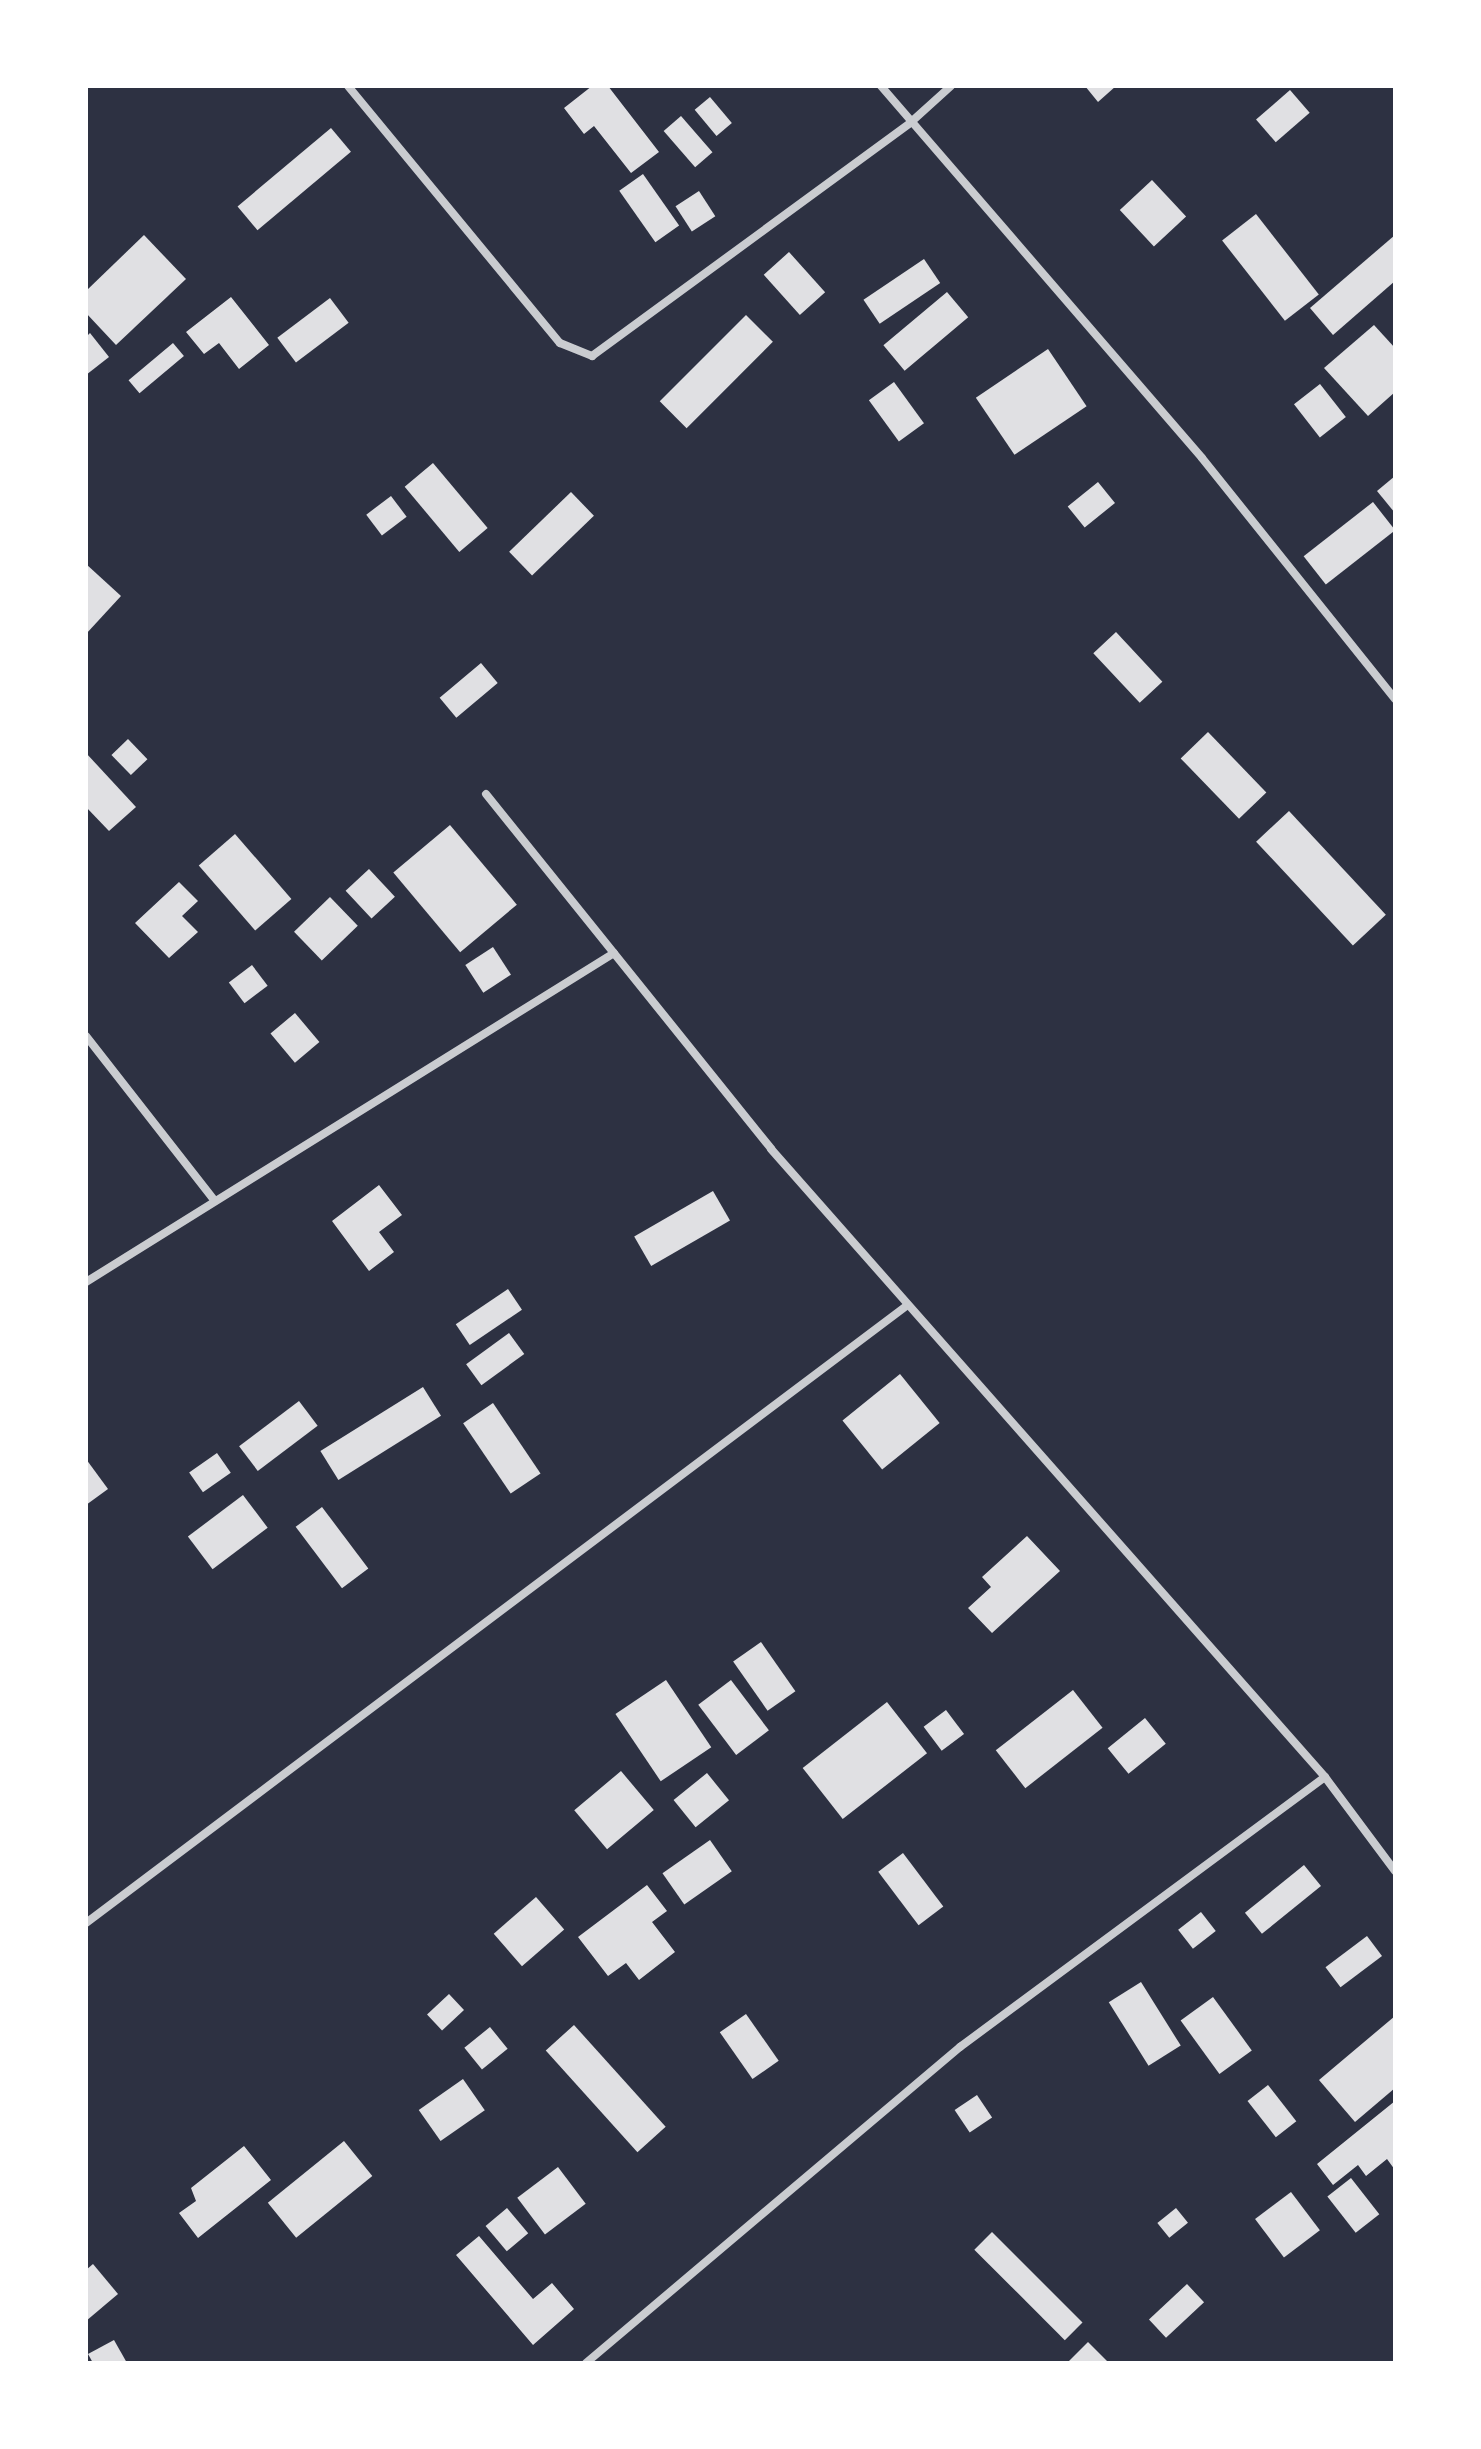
<!DOCTYPE html>
<style>
body{margin:0}
#map{position:relative;width:1481px;height:2449px;overflow:hidden;background:#2d3142;font-family:"DejaVu Sans",sans-serif}
div>[style]{position:absolute}
[style*='--x']{left:calc(var(--x)*1px);top:calc(var(--y)*1px);width:calc(var(--w)*1px);rotate:calc(var(--a)*1deg)}
.building>*{inset:0;background:#e0e0e3;transform-origin:0 0}
.minor>*{height:8px;margin:-4px;padding:0 4px;transform-origin:4px;border-radius:4px;background:#caccd0}
span{translate:-50% -50%;white-space:nowrap;text-align:center;line-height:1.15;-webkit-text-stroke:7px #fff;paint-order:stroke}
.frame{position:absolute;inset:0;border:88px solid #fff;pointer-events:none}
</style>
<div id="map">
<div class="building">
<i style="clip-path:polygon(592px 86px,608px 86px,659px 152px,631px 173px,594px 126px,584px 134px,564px 108px)"></i>
<i style="clip-path:polygon(1085px 86px,1116px 86px,1098px 102px)"></i>
<i style="left:1290px;top:90px;width:30px;height:45px;rotate:49deg"></i>
<i style="left:710px;top:97px;width:34px;height:20px;rotate:50deg"></i>
<i style="left:681px;top:116px;width:48px;height:23px;rotate:49deg"></i>
<i style="left:331px;top:128px;width:31px;height:122px;rotate:50deg"></i>
<i style="left:643px;top:174px;width:63px;height:29px;rotate:55deg"></i>
<i style="left:1152px;top:180px;width:50px;height:44px;rotate:47deg"></i>
<i style="left:699px;top:191px;width:30px;height:28px;rotate:57deg"></i>
<i style="left:1256px;top:214px;width:102px;height:43px;rotate:52deg"></i>
<i style="clip-path:polygon(144px 235px,186px 279px,116px 345px,86px 313px,86px 291px)"></i>
<i style="clip-path:polygon(1395px 235px,1395px 281px,1333px 335px,1310px 308px)"></i>
<i style="left:789px;top:252px;width:54px;height:34px;rotate:48deg"></i>
<i style="left:924px;top:259px;width:29px;height:73px;rotate:56deg"></i>
<i style="left:947px;top:292px;width:33px;height:83px;rotate:50deg"></i>
<i style="clip-path:polygon(231px 297px,269px 345px,239px 369px,219px 343px,204px 354px,186px 332px)"></i>
<i style="left:330px;top:298px;width:31px;height:66px;rotate:53deg"></i>
<i style="left:746px;top:315px;width:38px;height:122px;rotate:45deg"></i>
<i style="clip-path:polygon(1374px 325px,1395px 348px,1395px 392px,1368px 416px,1324px 368px)"></i>
<i style="clip-path:polygon(90px 333px,109px 357px,86px 375px,86px 337px)"></i>
<i style="left:173px;top:343px;width:17px;height:58px;rotate:50deg"></i>
<i style="left:1048px;top:349px;width:69px;height:87px;rotate:56deg"></i>
<i style="left:894px;top:382px;width:51px;height:31px;rotate:54deg"></i>
<i style="left:1320px;top:384px;width:42px;height:33px;rotate:52deg"></i>
<i style="left:433px;top:463px;width:85px;height:37px;rotate:50deg"></i>
<i style="clip-path:polygon(1395px 476px,1395px 513px,1377px 491px)"></i>
<i style="left:1098px;top:482px;width:27px;height:39px;rotate:51deg"></i>
<i style="left:571px;top:492px;width:33px;height:86px;rotate:46deg"></i>
<i style="left:391px;top:496px;width:26px;height:31px;rotate:53deg"></i>
<i style="left:1373px;top:502px;width:36px;height:88px;rotate:52deg"></i>
<i style="clip-path:polygon(86px 564px,121px 596px,86px 634px)"></i>
<i style="left:1116px;top:632px;width:68px;height:31px;rotate:47deg"></i>
<i style="left:481px;top:663px;width:26px;height:54px;rotate:50deg"></i>
<i style="left:1208px;top:732px;width:84px;height:38px;rotate:46deg"></i>
<i style="left:128px;top:739px;width:28px;height:23px;rotate:46deg"></i>
<i style="clip-path:polygon(86px 753px,136px 807px,109px 831px,86px 807px)"></i>
<i style="left:1289px;top:811px;width:142px;height:45px;rotate:47deg"></i>
<i style="left:450px;top:825px;width:104px;height:74px;rotate:50deg"></i>
<i style="left:235px;top:834px;width:86px;height:48px;rotate:49deg"></i>
<i style="left:369px;top:869px;width:38px;height:32px;rotate:47deg"></i>
<i style="clip-path:polygon(179px 882px,198px 901px,182px 916px,198px 932px,169px 958px,135px 923px)"></i>
<i style="left:330px;top:897px;width:40px;height:50px;rotate:46deg"></i>
<i style="left:493px;top:947px;width:33px;height:33px;rotate:57deg"></i>
<i style="left:252px;top:965px;width:26px;height:29px;rotate:53deg"></i>
<i style="left:295px;top:1013px;width:38px;height:32px;rotate:50deg"></i>
<i style="clip-path:polygon(379px 1185px,402px 1215px,379px 1232px,394px 1252px,369px 1271px,332px 1221px)"></i>
<i style="left:713px;top:1191px;width:34px;height:91px;rotate:60deg"></i>
<i style="left:508px;top:1289px;width:25px;height:63px;rotate:56deg"></i>
<i style="left:509px;top:1333px;width:26px;height:53px;rotate:54deg"></i>
<i style="left:900px;top:1374px;width:63px;height:74px;rotate:51deg"></i>
<i style="left:423px;top:1387px;width:34px;height:121px;rotate:58deg"></i>
<i style="left:299px;top:1401px;width:31px;height:75px;rotate:53deg"></i>
<i style="left:493px;top:1403px;width:85px;height:36px;rotate:56deg"></i>
<i style="left:217px;top:1453px;width:24px;height:34px;rotate:55deg"></i>
<i style="clip-path:polygon(86px 1459px,108px 1489px,86px 1505px)"></i>
<i style="left:243px;top:1495px;width:41px;height:69px;rotate:53deg"></i>
<i style="left:322px;top:1507px;width:77px;height:33px;rotate:53deg"></i>
<i style="clip-path:polygon(1027px 1536px,1060px 1571px,992px 1633px,968px 1608px,991px 1587px,982px 1577px)"></i>
<i style="left:761px;top:1642px;width:60px;height:34px;rotate:55deg"></i>
<i style="left:666px;top:1680px;width:81px;height:61px;rotate:56deg"></i>
<i style="left:731px;top:1680px;width:63px;height:41px;rotate:53deg"></i>
<i style="left:1073px;top:1690px;width:48px;height:98px;rotate:52deg"></i>
<i style="left:887px;top:1702px;width:65px;height:107px;rotate:52deg"></i>
<i style="left:946px;top:1710px;width:30px;height:28px;rotate:53deg"></i>
<i style="left:1145px;top:1718px;width:33px;height:48px;rotate:51deg"></i>
<i style="left:621px;top:1771px;width:51px;height:61px;rotate:50deg"></i>
<i style="left:707px;top:1773px;width:35px;height:43px;rotate:51deg"></i>
<i style="left:710px;top:1840px;width:38px;height:58px;rotate:55deg"></i>
<i style="left:903px;top:1853px;width:67px;height:31px;rotate:53deg"></i>
<i style="left:1304px;top:1865px;width:27px;height:76px;rotate:51deg"></i>
<i style="clip-path:polygon(647px 1885px,667px 1911px,652px 1922px,675px 1952px,639px 1980px,626px 1963px,608px 1976px,578px 1937px)"></i>
<i style="left:536px;top:1897px;width:43px;height:56px;rotate:49deg"></i>
<i style="left:1201px;top:1912px;width:24px;height:29px;rotate:52deg"></i>
<i style="left:1367px;top:1936px;width:25px;height:52px;rotate:53deg"></i>
<i style="left:1141px;top:1982px;width:75px;height:38px;rotate:58deg"></i>
<i style="left:449px;top:1994px;width:22px;height:30px;rotate:47deg"></i>
<i style="left:1213px;top:1997px;width:66px;height:40px;rotate:54deg"></i>
<i style="left:746px;top:2014px;width:57px;height:32px;rotate:55deg"></i>
<i style="clip-path:polygon(1395px 2016px,1395px 2088px,1355px 2122px,1319px 2080px)"></i>
<i style="left:574px;top:2025px;width:137px;height:38px;rotate:48deg"></i>
<i style="left:490px;top:2027px;width:28px;height:33px;rotate:51deg"></i>
<i style="left:463px;top:2079px;width:38px;height:54px;rotate:55deg"></i>
<i style="left:1268px;top:2085px;width:46px;height:26px;rotate:52deg"></i>
<i style="left:977px;top:2095px;width:27px;height:27px;rotate:56deg"></i>
<i style="clip-path:polygon(1395px 2101px,1395px 2170px,1387px 2159px,1366px 2176px,1358px 2165px,1333px 2185px,1317px 2164px)"></i>
<i style="left:344px;top:2141px;width:45px;height:98px;rotate:51deg"></i>
<i style="clip-path:polygon(244px 2146px,271px 2180px,198px 2238px,179px 2213px,196px 2201px,191px 2188px)"></i>
<i style="left:558px;top:2167px;width:46px;height:51px;rotate:53deg"></i>
<i style="left:1351px;top:2178px;width:46px;height:30px;rotate:52deg"></i>
<i style="left:1291px;top:2192px;width:48px;height:45px;rotate:53deg"></i>
<i style="left:507px;top:2208px;width:33px;height:28px;rotate:50deg"></i>
<i style="left:1176px;top:2208px;width:19px;height:24px;rotate:51deg"></i>
<i style="left:992px;top:2232px;width:128px;height:25px;rotate:45deg"></i>
<i style="clip-path:polygon(479px 2236px,533px 2299px,552px 2283px,574px 2309px,533px 2345px,456px 2255px)"></i>
<i style="clip-path:polygon(93px 2264px,118px 2294px,86px 2321px,86px 2270px)"></i>
<i style="left:1187px;top:2284px;width:25px;height:52px;rotate:47deg"></i>
<i style="clip-path:polygon(114px 2340px,127px 2363px,93px 2363px,88px 2354px)"></i>
<i style="clip-path:polygon(1088px 2342px,1109px 2363px,1067px 2363px)"></i>
</div>
<div class="minor">
<i style="--x:348;--y:86;--w:333;--a:50.5"></i>
<i style="--x:560;--y:343;--w:35;--a:22"></i>
<i style="--x:592;--y:356;--w:394;--a:-36.2"></i>
<i style="--x:910;--y:123;--w:55;--a:-42.1"></i>
<i style="--x:881;--y:86;--w:491;--a:49.2"></i>
<i style="--x:1202;--y:458;--w:309;--a:51.3"></i>
<i style="--x:486;--y:794;--w:455;--a:51.2"></i>
<i style="--x:771;--y:1149;--w:837;--a:48.58"></i>
<i style="--x:1325;--y:1777;--w:117;--a:53.3"></i>
<i style="--x:86;--y:1036;--w:209;--a:52"></i>
<i style="--x:86;--y:1282;--w:622;--a:-31.93"></i>
<i style="--x:86;--y:1923;--w:1025;--a:-36.95"></i>
<i style="--x:586;--y:2363;--w:490;--a:-40.2"></i>
<i style="--x:960;--y:2047;--w:454;--a:-36.5"></i>
</div>
<div class="frame"></div>
</div>
